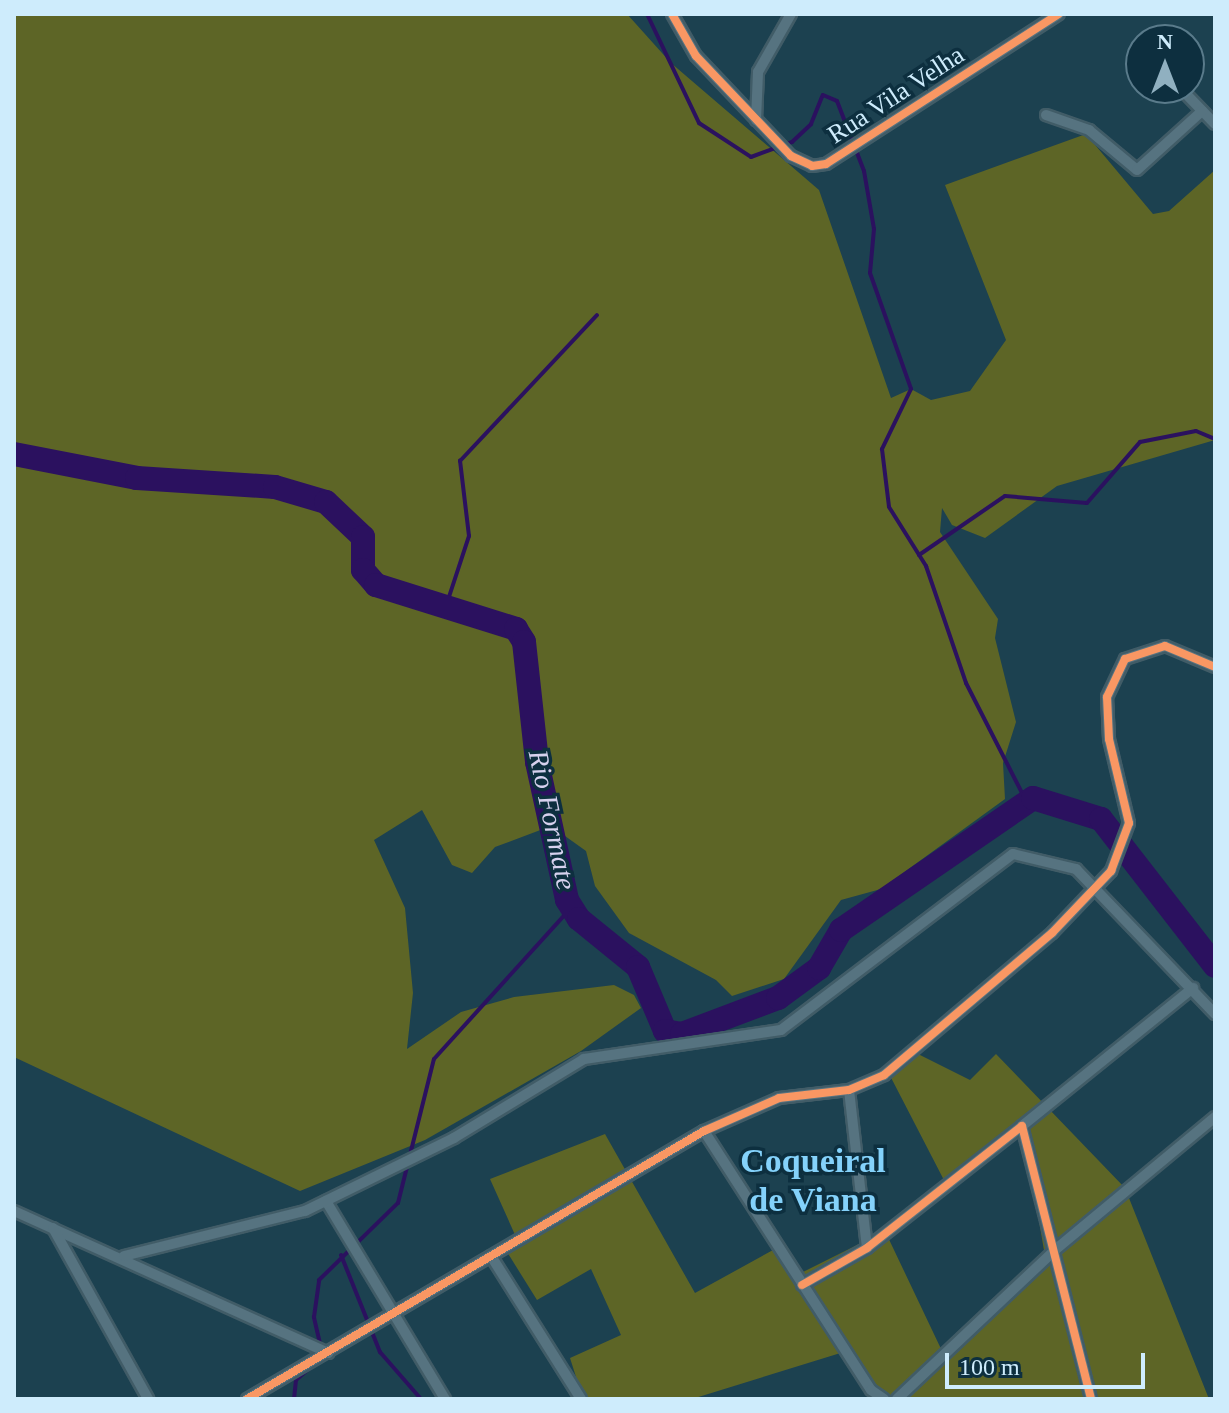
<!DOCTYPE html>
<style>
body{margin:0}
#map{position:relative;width:1229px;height:1413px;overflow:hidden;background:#1c4150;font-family:"Times New Roman",serif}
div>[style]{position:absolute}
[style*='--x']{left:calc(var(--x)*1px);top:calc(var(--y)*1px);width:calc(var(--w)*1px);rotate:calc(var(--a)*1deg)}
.green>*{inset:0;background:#5d6526}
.stream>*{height:4px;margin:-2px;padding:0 2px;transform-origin:2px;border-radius:2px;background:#2b115f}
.river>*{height:24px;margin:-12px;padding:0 12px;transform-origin:12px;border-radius:12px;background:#2b115f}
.roads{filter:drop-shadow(2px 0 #415c67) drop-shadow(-2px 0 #415c67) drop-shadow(0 2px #415c67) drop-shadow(0 -2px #415c67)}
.street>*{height:10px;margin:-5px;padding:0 5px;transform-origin:5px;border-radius:5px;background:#567380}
.cycleway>*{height:8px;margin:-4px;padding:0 4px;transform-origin:4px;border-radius:4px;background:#f99763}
span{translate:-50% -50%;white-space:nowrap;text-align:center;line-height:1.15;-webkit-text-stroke:7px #0d2f3f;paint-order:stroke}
.street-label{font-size:26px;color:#ceecfc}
.water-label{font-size:28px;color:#d6d1ee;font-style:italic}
.district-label{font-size:34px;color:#84d2fb;font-weight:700}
.frame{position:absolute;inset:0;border:16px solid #ceecfc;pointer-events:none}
.north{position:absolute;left:1125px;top:24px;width:80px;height:80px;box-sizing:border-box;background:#0d2f3f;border:2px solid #5a7b8b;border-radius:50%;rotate:0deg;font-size:22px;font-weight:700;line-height:32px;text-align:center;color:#ceecfc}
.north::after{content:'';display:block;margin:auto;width:28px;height:36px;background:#90b0c0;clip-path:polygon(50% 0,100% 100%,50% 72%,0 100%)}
.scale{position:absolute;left:945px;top:1353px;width:200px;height:36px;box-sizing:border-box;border:4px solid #ceecfc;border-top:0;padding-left:10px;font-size:24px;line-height:28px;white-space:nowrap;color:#ceecfc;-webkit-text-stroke:6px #0d2f3f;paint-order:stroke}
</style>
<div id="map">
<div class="green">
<i style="clip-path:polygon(14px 14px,627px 14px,671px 63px,819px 190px,891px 398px,911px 389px,931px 400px,970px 391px,1006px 340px,945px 185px,1086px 134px,1153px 214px,1169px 211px,1215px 170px,1215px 440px,1057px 486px,985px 538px,952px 525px,942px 508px,940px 532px,998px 619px,995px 638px,1016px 722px,1003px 763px,1005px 799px,881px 889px,841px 900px,784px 979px,732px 996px,716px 980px,629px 933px,595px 886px,586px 851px,551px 826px,495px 847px,472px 873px,452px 865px,422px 810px,374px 840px,405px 908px,413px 993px,407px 1049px,461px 1012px,514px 997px,614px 985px,634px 995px,641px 1008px,581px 1051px,425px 1140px,300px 1191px,14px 1057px)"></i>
<i style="clip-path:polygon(910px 1050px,970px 1080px,996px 1054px,1125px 1188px,1209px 1399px,878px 1399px,847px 1351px,692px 1399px,583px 1399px,570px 1358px,621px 1335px,591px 1269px,537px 1300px,502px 1244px,516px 1237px,490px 1179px,605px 1134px,695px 1293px,784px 1244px,801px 1273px,885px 1231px,943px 1353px,1046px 1262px,1023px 1128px,947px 1186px,885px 1066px)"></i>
</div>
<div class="stream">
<i style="--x:647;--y:14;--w:121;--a:64.5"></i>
<i style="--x:699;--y:123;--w:62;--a:33.2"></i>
<i style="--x:751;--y:157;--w:44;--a:-20.1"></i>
<i style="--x:792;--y:142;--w:26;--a:-43"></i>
<i style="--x:811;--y:124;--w:31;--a:-68"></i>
<i style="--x:823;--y:95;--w:15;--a:23"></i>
<i style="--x:837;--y:101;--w:75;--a:68.9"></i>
<i style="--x:864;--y:171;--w:59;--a:80.2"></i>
<i style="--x:874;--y:229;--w:44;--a:95.2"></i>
<i style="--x:870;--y:273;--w:123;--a:70.5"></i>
<i style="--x:911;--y:389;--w:67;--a:115.8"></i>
<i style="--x:882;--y:449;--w:58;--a:83.1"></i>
<i style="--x:889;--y:507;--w:70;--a:57.9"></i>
<i style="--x:926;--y:566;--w:124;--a:71.1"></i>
<i style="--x:966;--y:683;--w:132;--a:63"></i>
<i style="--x:919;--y:555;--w:104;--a:-34.5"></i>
<i style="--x:1005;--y:496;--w:82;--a:4.9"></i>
<i style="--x:1087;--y:503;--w:81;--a:-49"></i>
<i style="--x:1140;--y:442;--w:57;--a:-11.1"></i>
<i style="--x:1196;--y:431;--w:21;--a:23"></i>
<i style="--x:446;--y:606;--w:74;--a:-71.8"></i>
<i style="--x:469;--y:536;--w:76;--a:-96.8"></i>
<i style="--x:460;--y:461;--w:200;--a:-46.8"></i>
<i style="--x:341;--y:1255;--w:105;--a:68.1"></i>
<i style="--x:380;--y:1352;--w:62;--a:48.9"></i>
<i style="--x:321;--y:1348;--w:32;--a:-103"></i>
<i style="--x:314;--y:1317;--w:37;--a:-82"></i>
<i style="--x:319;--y:1280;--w:110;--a:-44.3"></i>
<i style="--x:398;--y:1203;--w:148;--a:-76"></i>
<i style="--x:434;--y:1059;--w:204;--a:-47.8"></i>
<i style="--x:294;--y:1399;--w:19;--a:-84"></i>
<i style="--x:296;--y:1380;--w:37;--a:-41"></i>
</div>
<div class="river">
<i style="--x:14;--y:454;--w:125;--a:11"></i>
<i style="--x:137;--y:478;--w:138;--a:3.7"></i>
<i style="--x:275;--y:487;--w:53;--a:16.4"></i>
<i style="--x:326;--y:502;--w:51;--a:43.4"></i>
<i style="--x:363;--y:537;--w:33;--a:90"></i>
<i style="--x:363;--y:570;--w:20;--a:49"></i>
<i style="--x:376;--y:585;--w:147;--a:17.4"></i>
<i style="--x:516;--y:629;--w:15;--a:58"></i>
<i style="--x:524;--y:642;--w:121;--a:83.8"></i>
<i style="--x:537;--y:762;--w:141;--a:77.7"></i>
<i style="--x:567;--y:900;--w:22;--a:58"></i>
<i style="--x:579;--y:919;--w:76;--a:39.1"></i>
<i style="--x:638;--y:967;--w:69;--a:67.1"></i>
<i style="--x:665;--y:1031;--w:17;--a:10"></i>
<i style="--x:682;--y:1034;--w:103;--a:-20.6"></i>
<i style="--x:778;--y:998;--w:51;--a:-36.2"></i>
<i style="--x:819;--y:968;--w:44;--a:-59.9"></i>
<i style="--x:841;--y:930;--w:233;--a:-34.5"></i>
<i style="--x:1033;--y:798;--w:71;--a:17.2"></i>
<i style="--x:1101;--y:819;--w:186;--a:52.2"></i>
</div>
<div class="roads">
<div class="street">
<i style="--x:672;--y:14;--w:48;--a:60.3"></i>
<i style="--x:696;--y:56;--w:138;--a:46.5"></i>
<i style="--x:791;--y:156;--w:23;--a:25"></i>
<i style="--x:812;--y:166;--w:14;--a:-8"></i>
<i style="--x:826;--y:164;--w:277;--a:-32.8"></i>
<i style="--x:1187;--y:95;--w:40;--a:46"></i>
<i style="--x:1046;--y:115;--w:46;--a:19.2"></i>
<i style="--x:1089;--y:130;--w:62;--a:39.8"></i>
<i style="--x:1137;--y:170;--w:88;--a:-42.2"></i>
<i style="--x:756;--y:120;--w:48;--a:-87.6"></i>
<i style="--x:758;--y:72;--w:67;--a:-60.4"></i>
<i style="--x:849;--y:1090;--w:159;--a:83.5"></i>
<i style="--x:1022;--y:1126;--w:220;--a:-38.9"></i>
<i style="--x:704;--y:1131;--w:308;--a:57.2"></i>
<i style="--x:871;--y:1390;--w:16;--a:35"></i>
<i style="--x:326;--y:1201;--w:231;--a:59"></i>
<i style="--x:14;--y:1211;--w:345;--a:24.3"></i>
<i style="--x:53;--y:1228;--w:196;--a:60.9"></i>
<i style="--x:124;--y:1256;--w:187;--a:-14"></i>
<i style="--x:305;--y:1211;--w:166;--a:-26.1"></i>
<i style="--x:454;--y:1138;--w:152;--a:-31.3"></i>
<i style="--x:584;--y:1059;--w:199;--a:-8.4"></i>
<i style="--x:781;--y:1030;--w:291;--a:-37.2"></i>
<i style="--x:1013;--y:854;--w:65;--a:13.4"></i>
<i style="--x:1076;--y:869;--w:201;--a:46.2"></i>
<i style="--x:491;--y:1256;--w:169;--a:57.8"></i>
<i style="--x:802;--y:1285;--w:75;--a:-29.6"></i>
<i style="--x:867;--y:1248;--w:197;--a:-38.2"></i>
<i style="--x:1022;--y:1126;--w:282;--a:75.8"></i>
<i style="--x:247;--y:1399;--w:530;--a:-30.39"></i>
<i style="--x:704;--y:1131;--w:82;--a:-23.7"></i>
<i style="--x:779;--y:1098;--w:70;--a:-6.5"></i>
<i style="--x:849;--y:1090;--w:38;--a:-23"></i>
<i style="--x:884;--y:1075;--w:220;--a:-40.2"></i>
<i style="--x:1052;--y:933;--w:86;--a:-46.4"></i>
<i style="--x:1111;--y:871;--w:51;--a:-69.4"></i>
<i style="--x:1129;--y:823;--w:86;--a:-103.4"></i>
<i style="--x:1109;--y:739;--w:42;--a:-92.7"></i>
<i style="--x:1107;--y:697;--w:42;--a:-64.7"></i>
<i style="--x:1125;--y:659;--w:42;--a:-18"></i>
<i style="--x:1165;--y:646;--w:54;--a:22.8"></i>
<i style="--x:897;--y:1399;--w:217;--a:-43.3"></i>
<i style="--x:1055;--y:1250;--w:208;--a:-39.7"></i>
</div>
</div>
<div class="cycleway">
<i style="--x:672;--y:14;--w:48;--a:60.3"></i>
<i style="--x:696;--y:56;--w:138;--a:46.5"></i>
<i style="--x:791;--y:156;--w:23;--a:25"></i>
<i style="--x:812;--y:166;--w:14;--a:-8"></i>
<i style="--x:826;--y:164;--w:277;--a:-32.8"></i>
<i style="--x:802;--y:1285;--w:75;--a:-29.6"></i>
<i style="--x:867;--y:1248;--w:197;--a:-38.2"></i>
<i style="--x:1022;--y:1126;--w:282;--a:75.8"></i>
<i style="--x:247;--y:1399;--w:530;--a:-30.39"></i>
<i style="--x:704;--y:1131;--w:82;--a:-23.7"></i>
<i style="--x:779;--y:1098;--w:70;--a:-6.5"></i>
<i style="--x:849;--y:1090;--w:38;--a:-23"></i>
<i style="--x:884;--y:1075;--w:220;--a:-40.2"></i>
<i style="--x:1052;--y:933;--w:86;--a:-46.4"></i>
<i style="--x:1111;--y:871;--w:51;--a:-69.4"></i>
<i style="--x:1129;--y:823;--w:86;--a:-103.4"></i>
<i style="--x:1109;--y:739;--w:42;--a:-92.7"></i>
<i style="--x:1107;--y:697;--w:42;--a:-64.7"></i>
<i style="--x:1125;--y:659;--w:42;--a:-18"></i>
<i style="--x:1165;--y:646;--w:54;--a:22.8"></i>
</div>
<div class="street-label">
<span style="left:896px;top:95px;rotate:-33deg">Rua Vila Velha</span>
</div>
<div class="water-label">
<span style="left:552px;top:820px;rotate:78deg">Rio Formate</span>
</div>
<div class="district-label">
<span style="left:813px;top:1180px">Coqueiral<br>de Viana</span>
</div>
<div class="frame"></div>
<div class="north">N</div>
<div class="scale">100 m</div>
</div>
